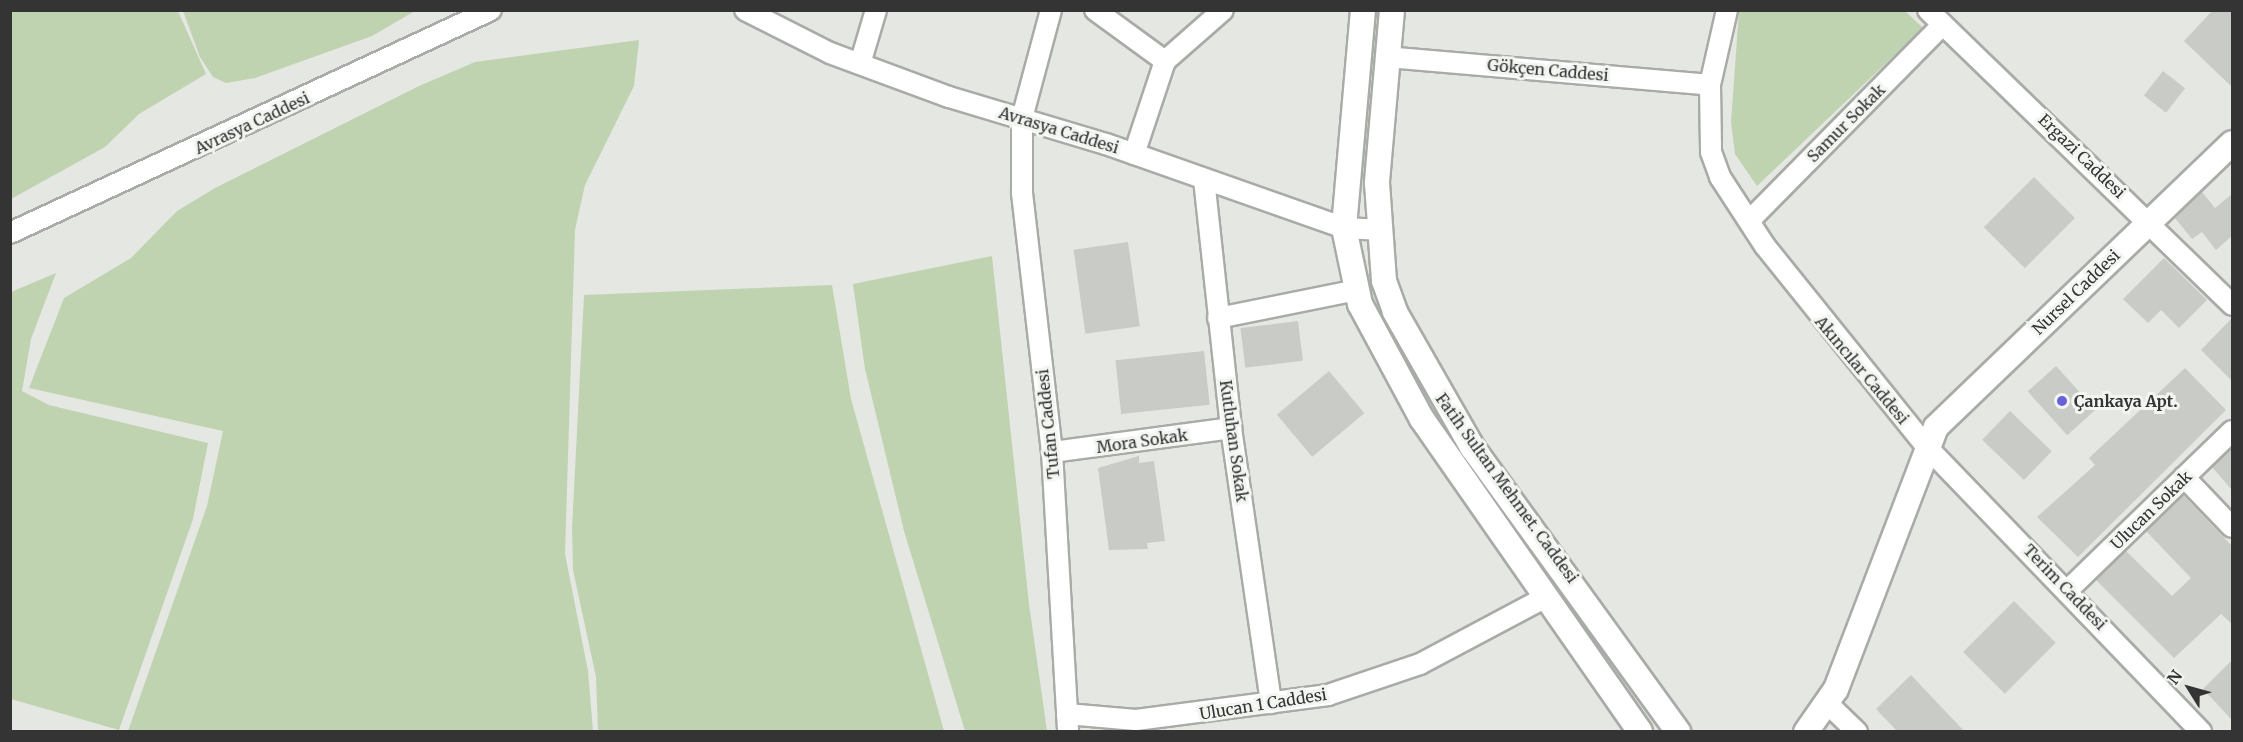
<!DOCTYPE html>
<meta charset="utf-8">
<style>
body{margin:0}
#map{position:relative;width:2243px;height:742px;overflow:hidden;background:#e5e7e3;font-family:Merriweather,serif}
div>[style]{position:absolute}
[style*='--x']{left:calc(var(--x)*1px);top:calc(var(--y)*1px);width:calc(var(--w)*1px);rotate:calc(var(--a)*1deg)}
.green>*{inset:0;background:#c0d3b0}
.building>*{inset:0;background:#c8cbc6;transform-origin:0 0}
.roads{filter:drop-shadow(2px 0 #a8aba6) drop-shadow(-2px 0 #a8aba6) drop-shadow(0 2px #a8aba6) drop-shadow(0 -2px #a8aba6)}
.minor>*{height:20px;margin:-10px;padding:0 10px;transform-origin:10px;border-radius:10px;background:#fff}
.tertiary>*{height:24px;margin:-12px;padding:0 12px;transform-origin:12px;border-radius:12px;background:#fff}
.dots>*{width:16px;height:16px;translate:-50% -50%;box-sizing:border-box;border:3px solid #f2f5f0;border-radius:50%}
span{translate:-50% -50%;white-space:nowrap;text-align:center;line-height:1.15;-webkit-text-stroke:6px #f2f5f0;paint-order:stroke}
.street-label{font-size:16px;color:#333433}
.poi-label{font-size:16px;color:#333433;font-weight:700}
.left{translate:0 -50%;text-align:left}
.frame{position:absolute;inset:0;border:12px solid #333433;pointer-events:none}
.north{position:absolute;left:2159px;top:658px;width:60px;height:60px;-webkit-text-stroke:4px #f2f5f0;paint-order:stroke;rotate:307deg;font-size:16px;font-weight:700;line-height:24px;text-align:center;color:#333433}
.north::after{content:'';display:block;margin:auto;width:21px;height:27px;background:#333433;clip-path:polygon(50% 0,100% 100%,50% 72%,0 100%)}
</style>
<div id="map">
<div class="green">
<i style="clip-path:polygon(11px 10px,178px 11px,206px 74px,139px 114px,105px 147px,11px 199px)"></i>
<i style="clip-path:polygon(183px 11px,183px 10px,415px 11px,372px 36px,255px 78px,226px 83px,213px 77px,200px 57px)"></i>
<i style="clip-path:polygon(1739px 11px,1905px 11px,1923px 28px,1757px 186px,1735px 154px,1731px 122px)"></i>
<i style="clip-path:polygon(639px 40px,634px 86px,585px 185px,575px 230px,565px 554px,588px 671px,593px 731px,128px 731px,207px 506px,223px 431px,29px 388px,64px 298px,131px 258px,177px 211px,215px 188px,419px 86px,475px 62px)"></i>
<i style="clip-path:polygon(992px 256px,1029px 604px,1047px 731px,965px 731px,904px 531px,865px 369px,853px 284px)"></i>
<i style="clip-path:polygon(56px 273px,31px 339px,22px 391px,49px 405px,208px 443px,193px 519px,119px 730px,11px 699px,11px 292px)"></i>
<i style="clip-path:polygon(832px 285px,851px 399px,944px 731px,598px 731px,596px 677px,573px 570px,572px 528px,584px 295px)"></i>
</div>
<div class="building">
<i style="clip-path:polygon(2213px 10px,2232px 10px,2232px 87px,2184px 41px)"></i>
<i style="left:2163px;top:71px;width:28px;height:31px;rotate:38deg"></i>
<i style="left:2034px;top:177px;width:58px;height:71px;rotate:45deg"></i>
<i style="clip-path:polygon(2202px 192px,2215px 208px,2232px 194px,2232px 236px,2216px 250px,2202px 232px,2192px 239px,2175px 218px)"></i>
<i style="left:1128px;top:242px;width:85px;height:55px;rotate:82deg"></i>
<i style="clip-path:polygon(2164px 258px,2207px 300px,2179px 328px,2161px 310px,2148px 323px,2123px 299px)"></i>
<i style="clip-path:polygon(2232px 318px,2232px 381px,2201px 350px)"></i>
<i style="left:1298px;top:321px;width:40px;height:58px;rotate:83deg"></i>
<i style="left:1204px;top:351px;width:54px;height:89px;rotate:84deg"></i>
<i style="left:2056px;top:366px;width:59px;height:38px;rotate:48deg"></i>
<i style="clip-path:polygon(2185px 368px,2226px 410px,2078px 557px,2037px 517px,2095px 465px,2089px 458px)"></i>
<i style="left:1329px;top:371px;width:55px;height:68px;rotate:50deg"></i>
<i style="left:2010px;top:411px;width:58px;height:40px;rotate:44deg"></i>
<i style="clip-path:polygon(2232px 448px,2232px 490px,2212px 467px)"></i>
<i style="clip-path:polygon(1139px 456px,1139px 463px,1154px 461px,1165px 541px,1147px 543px,1148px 549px,1109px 550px,1098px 468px)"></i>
<i style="clip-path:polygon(2183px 495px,2232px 546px,2232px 624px,2221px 614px,2174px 658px,2096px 580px,2126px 551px,2172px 596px,2191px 578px,2146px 531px)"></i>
<i style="left:2014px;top:601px;width:59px;height:72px;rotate:45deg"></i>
<i style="clip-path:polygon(2232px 660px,2232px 720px,2203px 689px)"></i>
<i style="clip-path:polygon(1911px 675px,1965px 732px,1898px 732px,1876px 709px)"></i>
</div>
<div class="roads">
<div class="minor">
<i style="--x:745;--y:10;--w:95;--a:26.8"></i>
<i style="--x:830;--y:53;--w:127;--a:20.3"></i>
<i style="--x:949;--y:97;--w:164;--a:16.7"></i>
<i style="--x:1106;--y:144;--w:252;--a:19.4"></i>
<i style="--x:1344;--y:228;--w:34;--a:3"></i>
<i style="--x:1051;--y:10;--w:112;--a:105"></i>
<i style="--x:1022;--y:118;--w:75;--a:90"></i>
<i style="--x:1022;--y:193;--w:261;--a:83.4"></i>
<i style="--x:1052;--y:452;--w:280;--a:86.7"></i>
<i style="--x:1095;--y:10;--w:87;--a:36.1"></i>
<i style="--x:1165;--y:61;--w:98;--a:108.4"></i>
<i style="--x:1727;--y:10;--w:77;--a:102.8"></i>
<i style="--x:1710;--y:85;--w:67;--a:89.1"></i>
<i style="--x:1711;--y:152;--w:27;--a:70"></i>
<i style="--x:1720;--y:177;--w:82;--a:56.9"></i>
<i style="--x:1765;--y:246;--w:257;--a:51.2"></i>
<i style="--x:1926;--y:446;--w:397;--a:46.1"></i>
<i style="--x:1928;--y:10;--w:424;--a:44.1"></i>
<i style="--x:1386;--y:57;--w:325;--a:4.9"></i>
<i style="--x:1165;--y:61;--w:77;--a:-41.3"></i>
<i style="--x:860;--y:64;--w:56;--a:-73.5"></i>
<i style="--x:1204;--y:179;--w:250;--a:83.8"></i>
<i style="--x:1231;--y:428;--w:278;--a:81.7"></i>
<i style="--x:1749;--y:221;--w:276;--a:-45.4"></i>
<i style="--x:10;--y:233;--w:530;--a:-24.87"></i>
<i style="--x:1218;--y:318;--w:142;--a:-11.4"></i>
<i style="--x:1052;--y:452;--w:181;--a:-7.6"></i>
<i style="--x:2184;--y:477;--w:69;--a:46.2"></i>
<i style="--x:2069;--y:589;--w:227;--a:-44.1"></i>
<i style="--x:1827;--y:703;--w:42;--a:44"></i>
<i style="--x:1067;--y:714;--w:69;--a:5"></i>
<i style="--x:1136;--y:720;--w:194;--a:-7.4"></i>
<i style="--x:1328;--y:695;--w:97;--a:-18.6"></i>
<i style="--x:1420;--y:664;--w:143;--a:-28"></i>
</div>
<div class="tertiary">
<i style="--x:1363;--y:10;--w:219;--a:95"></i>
<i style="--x:1344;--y:228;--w:78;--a:78.1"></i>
<i style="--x:1360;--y:304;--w:131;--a:61.7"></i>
<i style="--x:1422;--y:419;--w:381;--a:55.1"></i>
<i style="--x:1392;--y:10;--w:174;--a:95"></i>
<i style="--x:1377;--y:183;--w:98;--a:85.9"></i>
<i style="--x:1384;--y:281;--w:33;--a:70"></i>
<i style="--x:1395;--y:312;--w:155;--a:60.3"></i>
<i style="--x:1472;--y:447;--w:352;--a:54.1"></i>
<i style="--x:1806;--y:732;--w:52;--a:-55.1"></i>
<i style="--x:1836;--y:689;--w:280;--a:-69.1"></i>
<i style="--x:1936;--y:427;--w:410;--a:-43.8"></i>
</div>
</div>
<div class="dots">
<i style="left:2062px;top:401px;background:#6762db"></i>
</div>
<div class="street-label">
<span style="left:1548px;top:70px;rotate:5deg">Gökçen Caddesi</span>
<span style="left:252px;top:123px;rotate:-25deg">Avrasya Caddesi</span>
<span style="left:1846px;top:123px;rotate:-45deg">Samur Sokak</span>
<span style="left:1059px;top:130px;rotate:17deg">Avrasya Caddesi</span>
<span style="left:2082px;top:156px;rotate:44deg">Ergazi Caddesi</span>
<span style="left:2076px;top:292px;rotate:-44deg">Nursel Caddesi</span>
<span style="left:1862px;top:370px;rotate:50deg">Akıncılar Caddesi</span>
<span style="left:1048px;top:424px;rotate:-96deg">Tufan Caddesi</span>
<span style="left:1142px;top:441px;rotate:-8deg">Mora Sokak</span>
<span style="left:1234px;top:441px;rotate:82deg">Kutluhan Sokak</span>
<span style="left:1507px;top:488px;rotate:54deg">Fatih Sultan Mehmet. Caddesi</span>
<span style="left:2151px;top:510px;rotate:-44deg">Ulucan Sokak</span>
<span style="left:2065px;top:587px;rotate:46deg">Terim Caddesi</span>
<span style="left:1263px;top:704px;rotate:-9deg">Ulucan 1 Caddesi</span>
</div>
<div class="poi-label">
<span class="left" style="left:2074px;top:401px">Çankaya Apt.</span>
</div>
<div class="frame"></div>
<div class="north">N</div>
</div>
